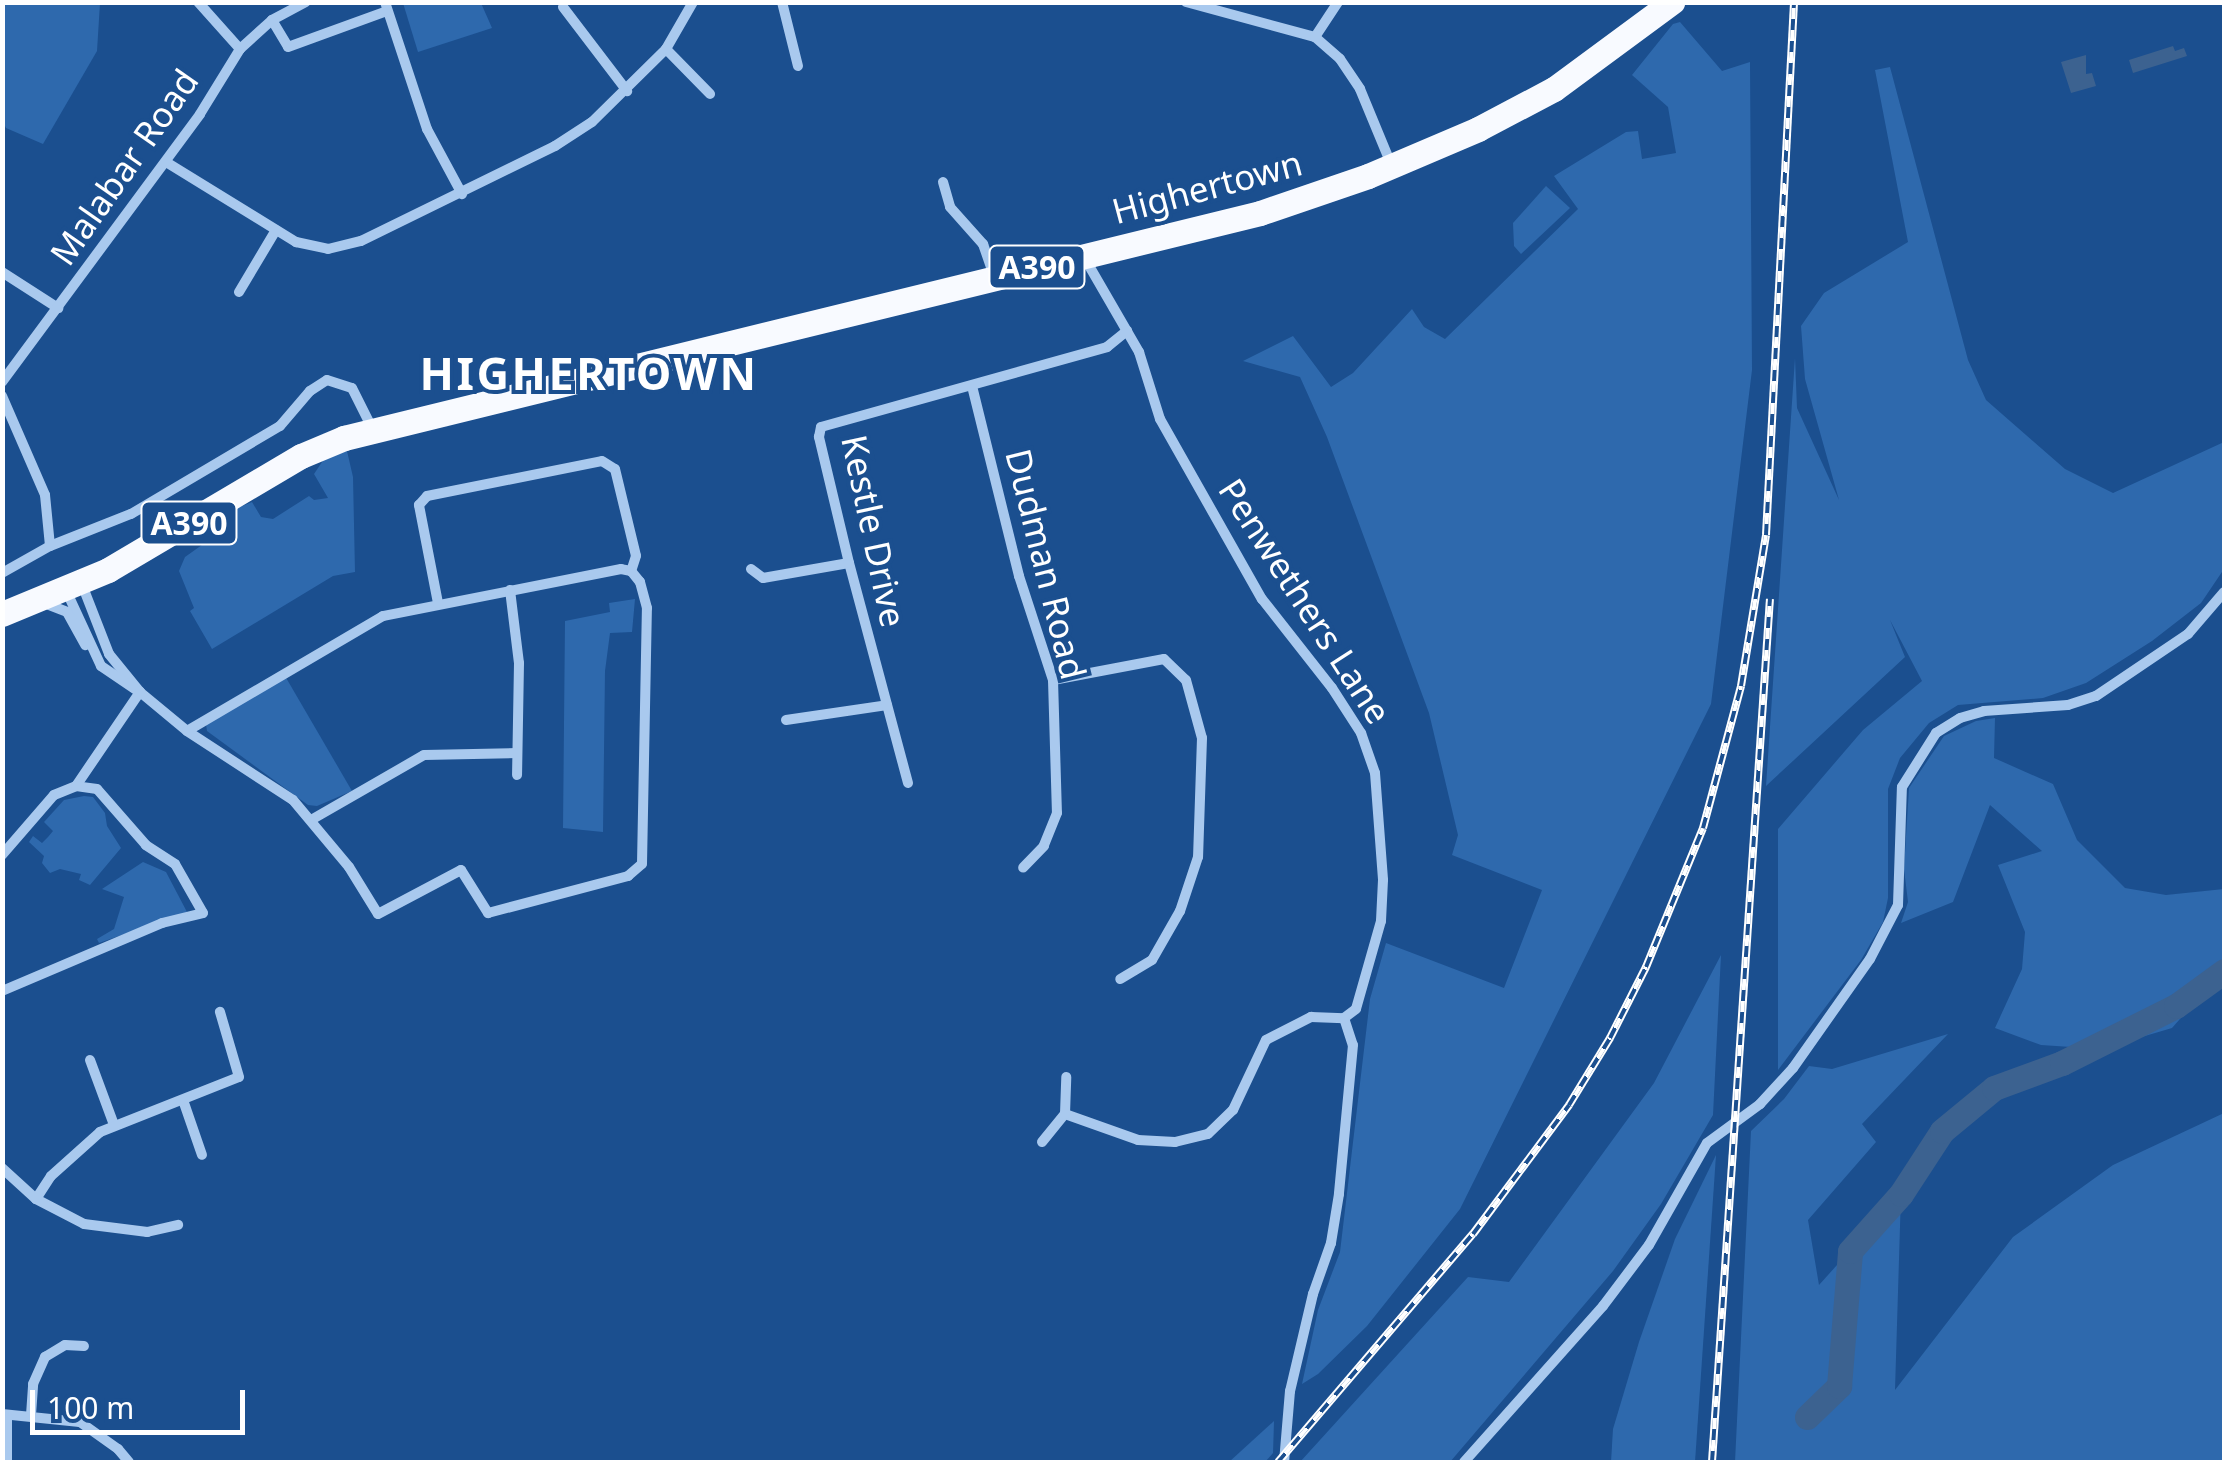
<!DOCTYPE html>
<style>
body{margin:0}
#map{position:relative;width:2227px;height:1465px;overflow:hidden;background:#1b4f8f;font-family:"Noto Sans",sans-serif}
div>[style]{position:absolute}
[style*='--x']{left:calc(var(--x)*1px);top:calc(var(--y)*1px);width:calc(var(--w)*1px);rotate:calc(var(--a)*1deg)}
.green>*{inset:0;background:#2e69ad}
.water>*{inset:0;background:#3c6290}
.river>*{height:25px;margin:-12.5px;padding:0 12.5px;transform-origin:12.5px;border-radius:12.5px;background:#3c6290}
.minor>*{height:10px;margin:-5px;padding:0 5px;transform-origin:5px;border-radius:5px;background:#a9c9ee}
.trunk>*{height:25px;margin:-12.5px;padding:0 12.5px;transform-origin:12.5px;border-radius:12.5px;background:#f8faff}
.rail>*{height:8px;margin-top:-4px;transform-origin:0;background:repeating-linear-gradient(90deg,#1b4f8f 0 11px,#fff 0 22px);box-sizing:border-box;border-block:2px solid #fff}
span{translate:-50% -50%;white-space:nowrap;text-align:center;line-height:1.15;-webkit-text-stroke:8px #1b4f8f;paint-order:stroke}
.shield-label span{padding:2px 8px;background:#1b4f8f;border:2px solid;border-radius:8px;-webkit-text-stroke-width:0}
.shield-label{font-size:32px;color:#fff;font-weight:700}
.street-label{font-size:35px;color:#fff}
.district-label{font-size:45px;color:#fff;font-weight:700;letter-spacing:2.5px}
.frame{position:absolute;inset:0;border:5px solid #fff;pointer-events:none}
.scale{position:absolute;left:30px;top:1390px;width:215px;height:45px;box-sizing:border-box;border:5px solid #fff;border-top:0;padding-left:12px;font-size:30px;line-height:35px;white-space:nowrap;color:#fff;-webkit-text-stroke:8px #1b4f8f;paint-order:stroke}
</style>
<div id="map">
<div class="green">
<i style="clip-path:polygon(2px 3px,100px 3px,97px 51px,43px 144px,6px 128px,3px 122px)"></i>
<i style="clip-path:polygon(403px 3px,481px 3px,492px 28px,418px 52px)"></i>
<i style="clip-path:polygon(1680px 22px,1722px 71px,1750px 62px,1752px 370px,1711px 704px,1460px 1209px,1367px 1326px,1318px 1374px,1302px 1384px,1318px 1310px,1340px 1252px,1370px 999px,1386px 943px,1504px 988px,1542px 890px,1452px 855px,1458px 835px,1429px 713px,1327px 437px,1300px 377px,1243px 361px,1293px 336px,1331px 387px,1353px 373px,1412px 309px,1424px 327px,1445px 339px,1578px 209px,1554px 176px,1626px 132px,1638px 131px,1642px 159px,1676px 153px,1668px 107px,1632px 75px,1673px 24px)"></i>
<i style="clip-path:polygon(1890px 67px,1968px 360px,1986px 400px,2065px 469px,2113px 493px,2224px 442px,2224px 569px,2201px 603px,2152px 641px,2086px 683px,2043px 698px,1958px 705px,1929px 723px,1900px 758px,1888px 789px,1888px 898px,1883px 922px,1861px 960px,1778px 1070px,1778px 829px,1863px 730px,1922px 681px,1890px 620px,1905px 657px,1766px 786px,1795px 358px,1797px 408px,1839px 500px,1805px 379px,1801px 326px,1824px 293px,1908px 242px,1875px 70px)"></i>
<i style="clip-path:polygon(1546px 186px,1570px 208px,1521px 254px,1514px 246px,1513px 223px)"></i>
<i style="clip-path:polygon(347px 451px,353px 477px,355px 572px,333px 576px,212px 649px,190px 611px,194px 608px,179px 571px,185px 557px,216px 535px,220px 522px,236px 518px,235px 509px,252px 502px,261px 517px,273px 519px,309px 496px,314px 500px,328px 498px,314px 474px,324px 459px)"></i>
<i style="clip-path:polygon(635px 599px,632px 632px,610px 633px,605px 671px,603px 832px,563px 828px,565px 621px,610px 612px,609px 603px)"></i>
<i style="clip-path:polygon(285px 676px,352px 791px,317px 806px,308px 805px,207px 731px,206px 724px)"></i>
<i style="clip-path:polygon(1995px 718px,1994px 758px,2053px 784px,2077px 840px,2125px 888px,2166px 895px,2224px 889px,2224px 979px,2209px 986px,2172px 1028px,2101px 1049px,2041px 1045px,1995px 1028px,2022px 969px,2025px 932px,1998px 865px,2042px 851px,1990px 805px,1953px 902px,1901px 923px,1908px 902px,1904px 869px,1909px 788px,1944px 736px,1976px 721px)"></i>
<i style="clip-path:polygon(84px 796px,93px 797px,105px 813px,107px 826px,121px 848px,90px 885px,79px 880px,81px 874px,60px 869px,50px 873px,42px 863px,44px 856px,29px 842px,33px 836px,42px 843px,48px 837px,53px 831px,44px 822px,64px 800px)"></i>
<i style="clip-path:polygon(143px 862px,166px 872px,187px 912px,99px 943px,97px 939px,114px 929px,124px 897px,102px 889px)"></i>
<i style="clip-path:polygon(1721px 955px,1713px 1115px,1661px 1204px,1613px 1271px,1450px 1462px,1300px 1462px,1468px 1277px,1509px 1282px,1654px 1083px)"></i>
<i style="clip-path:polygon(1948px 1034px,1862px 1124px,1876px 1142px,1808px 1220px,1819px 1285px,1901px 1194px,1895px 1390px,2013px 1237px,2113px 1165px,2224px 1113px,2224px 1462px,1735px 1462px,1751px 1131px,1784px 1099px,1809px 1066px,1832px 1069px)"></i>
<i style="clip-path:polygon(1716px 1155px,1695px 1462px,1611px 1462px,1613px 1429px,1639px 1342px,1675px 1239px)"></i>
<i style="clip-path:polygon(1274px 1421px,1273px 1453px,1265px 1462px,1229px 1462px)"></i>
</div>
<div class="water">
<i style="clip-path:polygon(2173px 46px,2175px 51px,2184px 48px,2187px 56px,2133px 73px,2129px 60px)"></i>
<i style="clip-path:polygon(2086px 55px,2086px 74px,2092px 73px,2096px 86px,2071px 93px,2061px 62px)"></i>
</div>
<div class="river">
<i style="--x:1807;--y:1417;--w:45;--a:-44.1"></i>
<i style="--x:1839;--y:1386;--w:135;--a:-85.3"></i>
<i style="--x:1850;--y:1251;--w:76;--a:-48.2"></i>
<i style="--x:1901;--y:1194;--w:75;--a:-56.9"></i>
<i style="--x:1942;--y:1131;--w:67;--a:-39.6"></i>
<i style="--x:1994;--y:1088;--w:72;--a:-20.2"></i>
<i style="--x:2062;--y:1063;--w:127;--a:-26.6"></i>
<i style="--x:2176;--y:1006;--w:59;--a:-36.1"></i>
</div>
<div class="minor">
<i style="--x:198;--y:2;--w:63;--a:48.2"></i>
<i style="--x:385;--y:2;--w:134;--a:71.7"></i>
<i style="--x:427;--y:129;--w:74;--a:61.7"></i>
<i style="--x:782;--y:2;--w:66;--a:76"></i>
<i style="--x:1186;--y:2;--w:134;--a:15.2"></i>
<i style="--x:1315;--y:37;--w:33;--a:41"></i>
<i style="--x:1340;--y:59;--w:36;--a:56"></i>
<i style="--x:1360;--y:89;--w:81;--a:67.5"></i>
<i style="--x:563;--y:7;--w:106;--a:52.7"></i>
<i style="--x:272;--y:20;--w:31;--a:59"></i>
<i style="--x:288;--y:47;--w:105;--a:-20"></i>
<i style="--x:1315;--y:37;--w:42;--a:-56.7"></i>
<i style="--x:666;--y:49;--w:63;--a:45.6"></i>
<i style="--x:166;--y:162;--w:153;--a:31.6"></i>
<i style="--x:296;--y:242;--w:33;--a:12"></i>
<i style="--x:328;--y:249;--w:34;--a:-14"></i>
<i style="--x:361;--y:241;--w:216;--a:-26.1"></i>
<i style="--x:555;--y:146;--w:44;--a:-33"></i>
<i style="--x:592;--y:122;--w:104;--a:-44.6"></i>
<i style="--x:666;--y:49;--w:54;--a:-60.1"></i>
<i style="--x:943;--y:182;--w:26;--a:74"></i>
<i style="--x:950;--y:207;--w:50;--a:48.3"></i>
<i style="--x:983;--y:244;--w:34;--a:71"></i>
<i style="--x:1084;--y:257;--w:110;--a:59.9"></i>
<i style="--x:1139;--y:352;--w:70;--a:72.6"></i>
<i style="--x:1160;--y:419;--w:207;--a:60.5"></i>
<i style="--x:1262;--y:599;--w:113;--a:51.8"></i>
<i style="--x:1332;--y:688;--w:54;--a:57.2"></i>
<i style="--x:1361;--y:733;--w:42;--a:70.7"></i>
<i style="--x:1375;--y:773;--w:107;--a:85.7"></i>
<i style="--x:1383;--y:880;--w:41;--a:92.8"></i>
<i style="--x:1381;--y:921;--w:91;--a:105.9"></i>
<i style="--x:1356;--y:1009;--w:15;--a:143"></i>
<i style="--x:1344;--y:1018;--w:28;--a:72"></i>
<i style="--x:1353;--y:1045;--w:150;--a:95.4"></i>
<i style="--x:1339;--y:1194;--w:50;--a:99.3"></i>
<i style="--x:1331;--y:1243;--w:54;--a:109.4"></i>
<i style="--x:1313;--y:1294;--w:100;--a:103.3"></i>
<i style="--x:1290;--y:1391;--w:71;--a:94.8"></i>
<i style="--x:2;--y:272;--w:67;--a:32.7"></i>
<i style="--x:239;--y:292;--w:72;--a:-59.2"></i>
<i style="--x:2;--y:382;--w:333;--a:-53.5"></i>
<i style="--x:200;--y:114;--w:76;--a:-58.4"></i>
<i style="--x:240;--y:49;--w:43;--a:-42.2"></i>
<i style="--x:272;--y:20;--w:38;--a:-28"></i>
<i style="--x:972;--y:386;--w:196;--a:76.1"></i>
<i style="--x:1019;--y:576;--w:109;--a:71.9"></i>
<i style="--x:1053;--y:680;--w:133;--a:88.3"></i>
<i style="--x:1057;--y:813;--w:35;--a:112"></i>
<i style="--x:1044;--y:846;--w:30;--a:134"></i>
<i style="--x:2;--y:396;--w:108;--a:66.5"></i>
<i style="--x:45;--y:495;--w:51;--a:84.4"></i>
<i style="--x:751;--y:569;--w:15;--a:37"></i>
<i style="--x:763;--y:578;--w:87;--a:-9.9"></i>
<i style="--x:2;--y:573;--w:55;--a:-29.4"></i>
<i style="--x:50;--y:546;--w:87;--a:-21.6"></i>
<i style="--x:131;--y:514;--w:173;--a:-30.6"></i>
<i style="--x:280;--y:426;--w:46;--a:-49.4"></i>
<i style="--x:310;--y:391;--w:20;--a:-33"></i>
<i style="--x:327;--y:380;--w:26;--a:18"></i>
<i style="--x:352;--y:388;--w:45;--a:63.4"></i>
<i style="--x:81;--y:582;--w:77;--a:68.7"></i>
<i style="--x:109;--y:654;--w:49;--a:50.8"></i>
<i style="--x:140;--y:692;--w:61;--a:39.7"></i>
<i style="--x:187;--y:731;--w:126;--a:33.1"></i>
<i style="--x:293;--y:800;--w:87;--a:50.1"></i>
<i style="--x:349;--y:867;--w:55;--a:58.3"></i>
<i style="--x:378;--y:914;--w:94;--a:-27.9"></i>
<i style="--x:461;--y:870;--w:51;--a:57.9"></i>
<i style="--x:488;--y:913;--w:145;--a:-14.8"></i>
<i style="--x:628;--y:876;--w:18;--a:-41"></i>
<i style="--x:642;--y:864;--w:256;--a:-88.9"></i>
<i style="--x:647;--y:608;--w:27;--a:-105"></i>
<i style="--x:640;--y:582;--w:14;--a:-129"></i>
<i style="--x:631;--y:571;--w:10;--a:-169"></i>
<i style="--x:621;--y:569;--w:243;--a:168.8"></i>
<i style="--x:383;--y:616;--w:227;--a:149.6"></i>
<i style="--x:65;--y:588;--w:86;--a:65.2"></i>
<i style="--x:101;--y:666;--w:41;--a:34.1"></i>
<i style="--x:510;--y:590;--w:74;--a:83"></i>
<i style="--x:519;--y:663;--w:112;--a:91"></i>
<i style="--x:44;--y:603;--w:25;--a:21"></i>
<i style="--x:67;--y:612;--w:38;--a:61"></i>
<i style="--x:438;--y:603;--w:100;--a:-101"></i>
<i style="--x:419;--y:505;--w:12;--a:-48"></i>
<i style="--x:427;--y:496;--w:178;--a:-11.3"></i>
<i style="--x:602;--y:461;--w:15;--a:32"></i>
<i style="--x:615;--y:469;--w:89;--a:76.4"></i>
<i style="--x:636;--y:556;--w:16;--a:108"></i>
<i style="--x:1053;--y:680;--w:113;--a:-10.7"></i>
<i style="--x:1164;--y:659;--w:30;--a:44"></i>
<i style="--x:1186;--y:680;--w:60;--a:74.6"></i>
<i style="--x:1202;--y:738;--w:119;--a:91.9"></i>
<i style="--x:1198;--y:857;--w:57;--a:108.4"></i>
<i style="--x:1180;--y:911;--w:56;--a:119.7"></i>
<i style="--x:1152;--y:960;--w:37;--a:149"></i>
<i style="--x:786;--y:720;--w:102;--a:-8.4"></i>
<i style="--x:908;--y:783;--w:228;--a:-105"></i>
<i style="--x:849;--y:563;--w:130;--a:-103.4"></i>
<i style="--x:819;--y:437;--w:10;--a:-79"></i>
<i style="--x:821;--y:427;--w:297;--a:-15.6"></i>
<i style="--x:1107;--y:347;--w:26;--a:-39"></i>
<i style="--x:311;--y:820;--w:130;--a:-29.9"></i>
<i style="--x:424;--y:755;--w:93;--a:-1.2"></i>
<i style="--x:2;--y:855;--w:79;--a:-49.1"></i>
<i style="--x:54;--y:795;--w:24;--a:-22"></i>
<i style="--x:76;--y:786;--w:114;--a:-55.8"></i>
<i style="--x:2;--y:991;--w:174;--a:-23"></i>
<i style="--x:162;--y:923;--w:42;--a:-13.7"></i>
<i style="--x:203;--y:913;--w:56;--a:-119.7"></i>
<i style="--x:175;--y:864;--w:35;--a:-147"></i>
<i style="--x:146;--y:845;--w:74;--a:-131.2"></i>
<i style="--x:97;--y:789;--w:21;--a:-172"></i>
<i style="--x:90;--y:1060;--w:69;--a:69.7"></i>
<i style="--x:183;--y:1100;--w:58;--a:70.9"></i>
<i style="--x:1065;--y:1114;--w:77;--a:19.6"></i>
<i style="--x:1138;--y:1140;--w:37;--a:3"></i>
<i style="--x:1175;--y:1142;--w:34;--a:-14"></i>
<i style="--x:1208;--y:1134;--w:35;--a:-44"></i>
<i style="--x:1233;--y:1110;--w:77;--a:-64.8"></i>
<i style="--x:1266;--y:1040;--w:51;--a:-27.1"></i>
<i style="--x:1311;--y:1017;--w:33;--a:2"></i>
<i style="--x:1042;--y:1142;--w:36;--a:-51"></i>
<i style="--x:1065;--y:1114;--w:37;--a:-88"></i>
<i style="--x:2;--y:1168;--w:46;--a:42.4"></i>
<i style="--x:36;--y:1199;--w:54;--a:27.5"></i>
<i style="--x:84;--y:1224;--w:64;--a:7.2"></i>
<i style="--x:147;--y:1232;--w:32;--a:-13"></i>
<i style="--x:36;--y:1199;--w:27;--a:-57"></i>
<i style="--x:51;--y:1176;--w:66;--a:-41.9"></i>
<i style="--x:100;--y:1132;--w:149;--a:-21.6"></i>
<i style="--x:239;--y:1077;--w:68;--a:-106.3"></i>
<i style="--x:2;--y:1414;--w:78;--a:5.9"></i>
<i style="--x:80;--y:1422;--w:47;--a:35.4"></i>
<i style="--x:118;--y:1449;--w:17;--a:50"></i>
<i style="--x:31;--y:1415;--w:31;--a:-86"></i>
<i style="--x:33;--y:1384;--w:30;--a:-66"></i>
<i style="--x:45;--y:1357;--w:23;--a:-31"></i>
<i style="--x:65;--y:1345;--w:19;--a:3"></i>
<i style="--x:7;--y:1462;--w:47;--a:-90"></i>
<i style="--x:1464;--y:1462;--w:209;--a:-48.3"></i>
<i style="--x:1603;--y:1306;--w:76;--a:-53"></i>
<i style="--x:1649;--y:1245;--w:117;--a:-60.4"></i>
<i style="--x:1707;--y:1143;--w:66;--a:-36.3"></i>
<i style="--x:1760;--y:1104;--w:49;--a:-47.5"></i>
<i style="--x:1793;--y:1068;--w:133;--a:-54.8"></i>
<i style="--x:1870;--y:959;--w:61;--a:-62.6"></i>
<i style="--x:1898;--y:905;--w:118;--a:-88.1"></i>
<i style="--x:1902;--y:787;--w:64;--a:-57.8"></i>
<i style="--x:1936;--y:733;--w:28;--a:-32"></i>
<i style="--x:1960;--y:718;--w:25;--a:-16"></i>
<i style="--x:1984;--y:711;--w:84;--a:-4.1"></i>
<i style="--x:2068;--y:705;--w:29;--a:-18"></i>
<i style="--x:2096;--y:696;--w:111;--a:-34"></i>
<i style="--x:2188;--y:634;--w:55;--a:-49.4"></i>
</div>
<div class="trunk">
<i style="--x:2;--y:614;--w:115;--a:-22.5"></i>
<i style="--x:108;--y:570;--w:224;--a:-30.6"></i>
<i style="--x:301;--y:456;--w:47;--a:-22.7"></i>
<i style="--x:344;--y:438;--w:943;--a:-13.8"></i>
<i style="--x:1260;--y:213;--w:114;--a:-18.9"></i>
<i style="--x:1368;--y:176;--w:120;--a:-23.1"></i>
<i style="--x:1478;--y:129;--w:86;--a:-27.8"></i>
<i style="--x:1554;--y:89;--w:147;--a:-36.4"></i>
</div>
<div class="rail">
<i style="--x:1278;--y:1462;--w:300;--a:-49.5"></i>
<i style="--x:1473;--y:1234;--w:161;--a:-53.3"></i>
<i style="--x:1569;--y:1105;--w:79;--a:-58.5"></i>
<i style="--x:1610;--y:1038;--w:80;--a:-63.1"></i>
<i style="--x:1646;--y:967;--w:150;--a:-67.7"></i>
<i style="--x:1703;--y:828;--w:147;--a:-75"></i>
<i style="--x:1741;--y:686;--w:153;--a:-80.6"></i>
<i style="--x:1766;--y:535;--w:534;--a:-86.99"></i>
<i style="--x:1712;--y:1462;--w:865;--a:-86.16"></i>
</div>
<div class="shield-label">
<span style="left:1037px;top:267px">A390</span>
<span style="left:189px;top:523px">A390</span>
</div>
<div class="street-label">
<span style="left:124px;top:167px;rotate:-55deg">Malabar Road</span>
<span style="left:1207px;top:187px;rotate:-15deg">Highertown</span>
<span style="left:874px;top:531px;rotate:78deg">Kestle Drive</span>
<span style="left:1046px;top:564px;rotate:76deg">Dudman Road</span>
<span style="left:1305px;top:601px;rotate:57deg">Penwethers Lane</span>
</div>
<div class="district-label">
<span style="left:589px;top:373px">HIGHERTOWN</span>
</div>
<div class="frame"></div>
<div class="scale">100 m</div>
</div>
